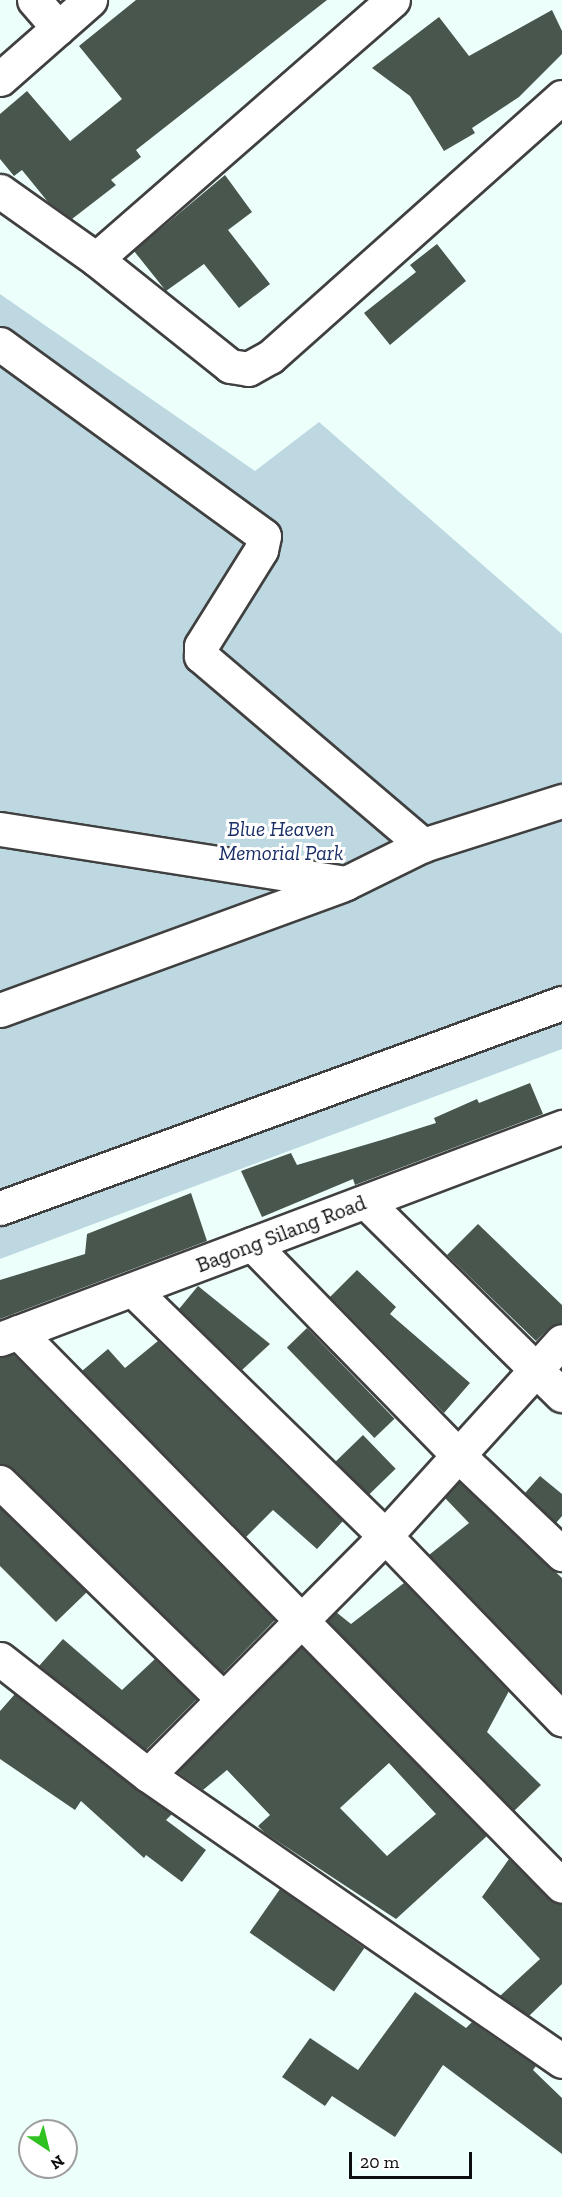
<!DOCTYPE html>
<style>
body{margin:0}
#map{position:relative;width:562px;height:2197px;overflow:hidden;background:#edfffb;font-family:"Zilla Slab",serif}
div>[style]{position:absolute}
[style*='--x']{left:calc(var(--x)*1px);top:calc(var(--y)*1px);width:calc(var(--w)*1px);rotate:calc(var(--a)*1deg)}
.cemetery>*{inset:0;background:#bed8e1}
.building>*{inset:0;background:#49564e;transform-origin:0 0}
.roads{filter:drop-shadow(2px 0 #404040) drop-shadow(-2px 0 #404040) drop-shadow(0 2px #404040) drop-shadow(0 -2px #404040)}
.minor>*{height:33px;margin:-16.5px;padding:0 16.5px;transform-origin:16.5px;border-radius:16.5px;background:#fff}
span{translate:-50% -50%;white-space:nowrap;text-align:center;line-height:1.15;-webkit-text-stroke:6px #fff;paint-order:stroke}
.park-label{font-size:21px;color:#1b2f67;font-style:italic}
.street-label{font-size:21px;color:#0d0d0d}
.north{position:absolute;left:18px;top:2119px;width:60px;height:60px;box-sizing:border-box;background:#fff;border:2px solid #9e9e9e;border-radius:50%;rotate:145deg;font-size:16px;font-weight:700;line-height:24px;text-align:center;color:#0d0d0d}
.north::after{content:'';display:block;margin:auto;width:21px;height:27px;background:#30c221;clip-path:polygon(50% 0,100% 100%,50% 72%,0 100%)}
.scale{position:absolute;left:349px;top:2152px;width:123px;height:27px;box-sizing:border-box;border:3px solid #0d0d0d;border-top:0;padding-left:8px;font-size:18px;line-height:21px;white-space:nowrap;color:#0d0d0d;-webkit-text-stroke:4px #fff;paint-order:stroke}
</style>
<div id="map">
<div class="cemetery">
<i style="clip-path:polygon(0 294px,255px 471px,319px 422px,562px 634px,562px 1049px,0 1259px)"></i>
</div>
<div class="building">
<i style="clip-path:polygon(136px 0,327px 0,136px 150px,141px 157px,111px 180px,116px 185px,72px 219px,48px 202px,22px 170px,14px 176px,0 159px,0 114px,27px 91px,70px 141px,122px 99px,79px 46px)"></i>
<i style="clip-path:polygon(552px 10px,562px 31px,562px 54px,519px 97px,472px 128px,475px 133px,444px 151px,410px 96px,372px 68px,439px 17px,469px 56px)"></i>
<i style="clip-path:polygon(225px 175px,252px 212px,228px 230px,270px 284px,239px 308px,204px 264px,166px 291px,134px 251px)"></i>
<i style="clip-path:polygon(437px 244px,466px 281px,390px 345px,364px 313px,416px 272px,410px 265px)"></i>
<i style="clip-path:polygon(530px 1083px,543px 1114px,355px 1185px,353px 1179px,262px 1217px,241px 1171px,291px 1153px,297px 1165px,385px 1139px,436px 1123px,434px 1118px,477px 1099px,479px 1103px)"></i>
<i style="clip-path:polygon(191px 1193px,207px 1241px,0 1319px,0 1280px,85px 1254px,87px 1234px)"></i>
<i style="clip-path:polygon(478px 1224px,562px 1305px,562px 1323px,549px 1328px,536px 1341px,447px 1255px)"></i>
<i style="clip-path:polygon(357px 1270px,396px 1307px,390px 1314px,470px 1383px,444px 1413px,330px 1297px)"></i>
<i style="clip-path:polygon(198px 1286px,270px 1344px,242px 1370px,179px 1309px)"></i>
<i style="left:307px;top:1328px;width:126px;height:28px;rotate:46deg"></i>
<i style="clip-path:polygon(158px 1341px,343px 1521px,317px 1549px,273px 1510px,246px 1537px,82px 1371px,108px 1349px,125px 1368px)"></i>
<i style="clip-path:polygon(13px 1354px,275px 1620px,223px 1673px,13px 1469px,0 1464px,0 1357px)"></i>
<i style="left:363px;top:1435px;width:47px;height:38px;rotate:46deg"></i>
<i style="clip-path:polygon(540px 1476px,562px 1494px,562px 1516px,556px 1523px,525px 1493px)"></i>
<i style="clip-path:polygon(459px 1482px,562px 1578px,562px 1692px,429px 1555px,469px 1523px,445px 1498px)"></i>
<i style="clip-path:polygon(0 1508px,87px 1592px,56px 1622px,0 1566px)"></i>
<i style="clip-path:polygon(404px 1583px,509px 1691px,487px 1732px,541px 1785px,514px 1811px,328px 1621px,336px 1612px,351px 1624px)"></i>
<i style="clip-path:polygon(63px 1639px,122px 1690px,155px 1659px,197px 1699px,146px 1750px,39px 1666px)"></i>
<i style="clip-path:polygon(evenodd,301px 1647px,487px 1836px,396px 1919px,265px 1833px,258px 1826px,270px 1815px,227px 1770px,203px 1790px,177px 1772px,301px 1647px,389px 1763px,436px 1814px,387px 1856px,340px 1808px,389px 1763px)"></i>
<i style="clip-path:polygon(15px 1694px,172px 1814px,166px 1820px,206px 1850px,182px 1882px,146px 1855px,144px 1858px,81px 1801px,75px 1810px,0 1759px,0 1711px)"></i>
<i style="clip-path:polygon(509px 1859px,549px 1899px,562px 1904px,562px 1984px,529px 2016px,500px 1996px,540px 1959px,482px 1897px)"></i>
<i style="left:280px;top:1889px;width:103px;height:53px;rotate:35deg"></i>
<i style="clip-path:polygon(415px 1992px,466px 2028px,472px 2022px,536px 2066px,533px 2070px,562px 2098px,562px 2154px,443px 2065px,395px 2137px,332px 2096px,325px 2106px,282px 2077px,310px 2038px,358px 2070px)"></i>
</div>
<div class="roads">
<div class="minor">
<i style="--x:34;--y:0;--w:37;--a:49"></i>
<i style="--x:0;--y:79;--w:120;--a:-41.3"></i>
<i style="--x:0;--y:191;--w:118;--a:35.3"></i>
<i style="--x:96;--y:259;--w:171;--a:38.6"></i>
<i style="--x:230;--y:366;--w:18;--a:9"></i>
<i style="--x:248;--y:369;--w:25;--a:-29"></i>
<i style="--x:270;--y:357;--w:391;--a:-41.7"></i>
<i style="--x:96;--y:259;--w:394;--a:-41.1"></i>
<i style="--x:0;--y:344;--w:326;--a:36"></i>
<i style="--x:264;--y:536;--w:14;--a:102"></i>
<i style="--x:261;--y:550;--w:113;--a:122"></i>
<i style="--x:201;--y:646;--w:10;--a:90"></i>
<i style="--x:201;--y:656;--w:292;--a:40.4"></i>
<i style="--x:0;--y:829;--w:350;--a:8.9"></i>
<i style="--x:346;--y:883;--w:86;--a:-26.3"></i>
<i style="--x:423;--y:845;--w:146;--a:-17.6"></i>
<i style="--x:0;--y:1010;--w:364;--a:-20.1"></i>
<i style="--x:366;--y:1202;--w:275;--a:44.6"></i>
<i style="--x:0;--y:1208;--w:598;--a:-20.04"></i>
<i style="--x:252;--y:1244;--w:298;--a:45.7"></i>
<i style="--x:460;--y:1457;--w:141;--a:43.6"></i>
<i style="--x:133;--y:1290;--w:352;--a:44.3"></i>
<i style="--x:385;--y:1536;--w:255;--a:46"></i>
<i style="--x:18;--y:1332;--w:776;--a:45.52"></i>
<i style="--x:0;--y:1339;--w:601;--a:-20.67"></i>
<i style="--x:0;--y:1482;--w:311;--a:44.2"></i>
<i style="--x:0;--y:1659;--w:188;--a:38.1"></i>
<i style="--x:148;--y:1775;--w:503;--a:34.64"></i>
<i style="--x:148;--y:1775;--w:337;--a:-45.2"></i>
<i style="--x:385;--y:1536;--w:263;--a:-47.8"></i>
</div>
</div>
<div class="park-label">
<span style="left:281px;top:841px">Blue Heaven<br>Memorial Park</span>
</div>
<div class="street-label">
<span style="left:281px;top:1234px;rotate:-21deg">Bagong Silang Road</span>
</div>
<div class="north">N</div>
<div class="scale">20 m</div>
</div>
